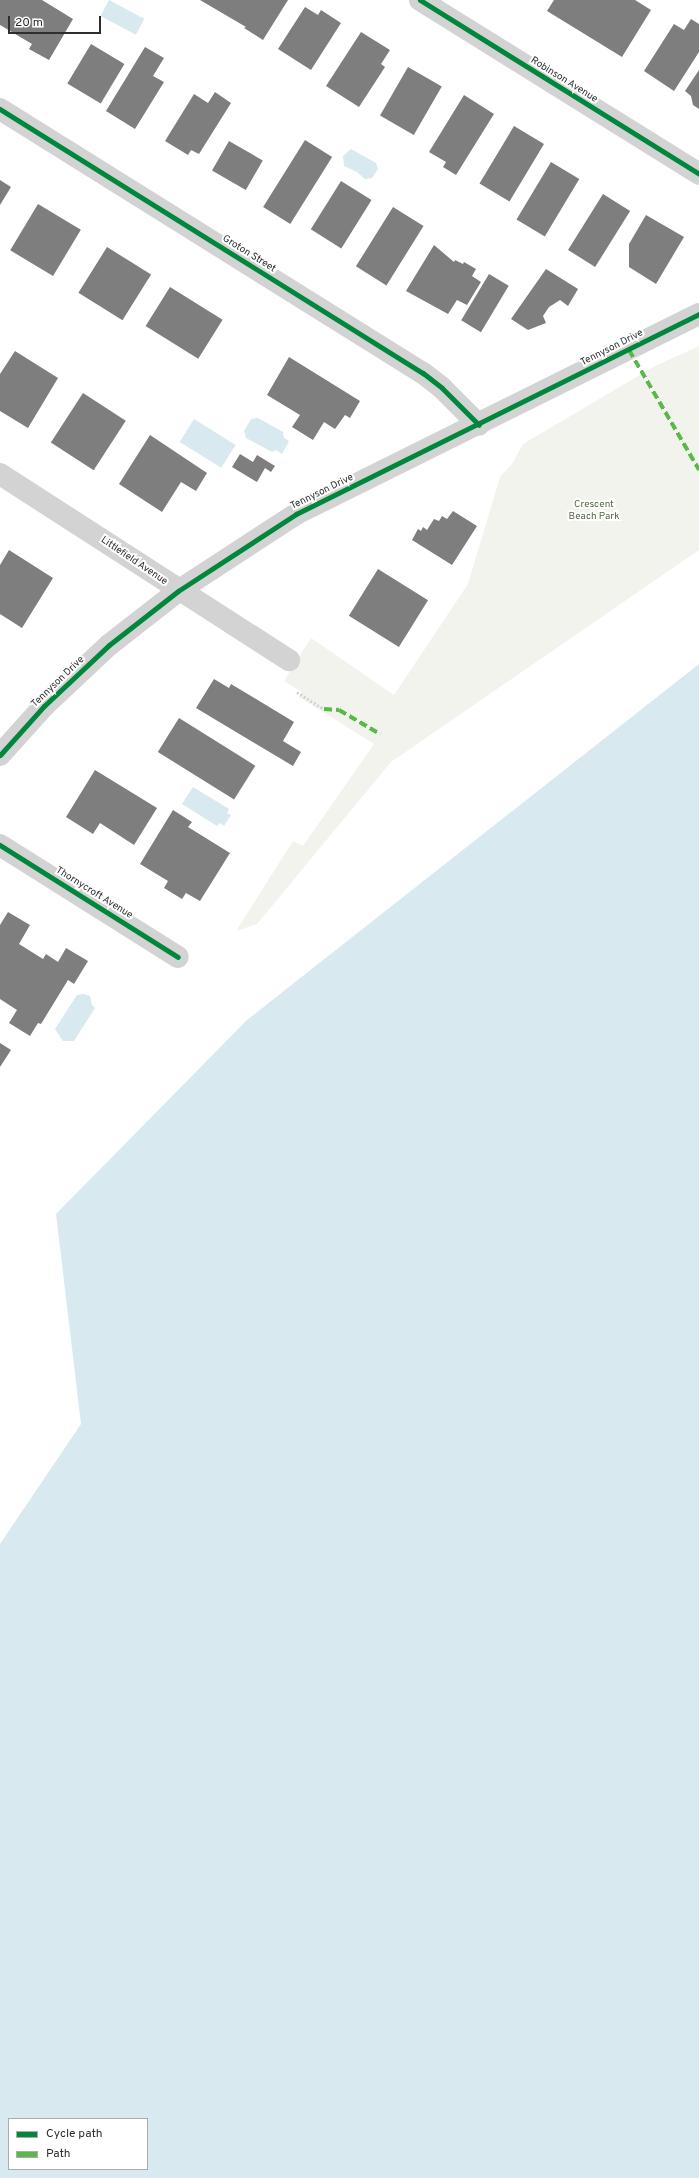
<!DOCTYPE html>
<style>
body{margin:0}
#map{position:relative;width:699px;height:2178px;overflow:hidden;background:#fff;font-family:Overpass,sans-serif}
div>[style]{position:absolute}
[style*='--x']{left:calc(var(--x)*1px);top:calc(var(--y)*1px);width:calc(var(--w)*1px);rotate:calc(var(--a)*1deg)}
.green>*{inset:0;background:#f1f3ec}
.water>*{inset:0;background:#d9e9f0;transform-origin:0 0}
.building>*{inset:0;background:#7e7e7e;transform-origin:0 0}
.path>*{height:2.5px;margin-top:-1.25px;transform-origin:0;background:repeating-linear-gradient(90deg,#d3d3d3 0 2px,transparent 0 4px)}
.street>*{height:22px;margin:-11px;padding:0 11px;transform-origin:11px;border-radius:11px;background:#d3d3d3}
.quiet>*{height:4px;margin-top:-2px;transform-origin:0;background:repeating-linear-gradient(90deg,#58b947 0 8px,transparent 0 12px)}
.cycleway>*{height:5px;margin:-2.5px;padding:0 2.5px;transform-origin:2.5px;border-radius:2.5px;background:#00873e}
span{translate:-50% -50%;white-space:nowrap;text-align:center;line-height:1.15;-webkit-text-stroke:4px #fff;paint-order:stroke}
.street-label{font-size:10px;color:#2e2e2e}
.park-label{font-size:10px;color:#54673e}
.legend{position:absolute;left:8px;top:2118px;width:140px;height:52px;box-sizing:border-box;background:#fff;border:1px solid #ababab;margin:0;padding:5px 7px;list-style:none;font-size:12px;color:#2e2e2e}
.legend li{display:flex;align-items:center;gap:8px;height:20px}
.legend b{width:20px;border:1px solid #ababab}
.scale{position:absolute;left:8px;top:16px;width:93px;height:18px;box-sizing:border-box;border:2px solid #2e2e2e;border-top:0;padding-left:5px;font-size:12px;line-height:14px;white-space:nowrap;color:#2e2e2e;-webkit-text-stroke:3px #fff;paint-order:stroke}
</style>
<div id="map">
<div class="green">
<i style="clip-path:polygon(699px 346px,699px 550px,391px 762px,257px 924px,236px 931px,293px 841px,303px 846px,374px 744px,299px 697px,302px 692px,284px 681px,311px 638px,394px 695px,468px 584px,500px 477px,512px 464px,523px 444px,655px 366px)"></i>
</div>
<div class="water">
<i style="left:109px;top:0;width:40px;height:18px;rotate:28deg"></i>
<i style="clip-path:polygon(351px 149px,376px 163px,378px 169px,372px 178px,365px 179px,357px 172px,344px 166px,343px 156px)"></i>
<i style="clip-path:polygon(258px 418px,283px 432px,284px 438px,289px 441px,282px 454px,276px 450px,272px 452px,246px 438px,244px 431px,251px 419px)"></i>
<i style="left:194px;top:419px;width:49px;height:27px;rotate:32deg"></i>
<i style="clip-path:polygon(evenodd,699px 664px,699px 2178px,0 2178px,0 1544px,81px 1424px,56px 1214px,247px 1020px,699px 664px,9px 2119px,147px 2119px,147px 2169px,9px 2169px,9px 2119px)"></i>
<i style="clip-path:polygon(193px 787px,229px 809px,227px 813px,231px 815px,224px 826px,220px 823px,217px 826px,182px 804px)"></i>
<i style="clip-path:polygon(83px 994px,90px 996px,92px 1005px,95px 1008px,74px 1041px,63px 1041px,55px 1029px,77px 995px)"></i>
</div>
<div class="building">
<i style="clip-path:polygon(0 0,42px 0,73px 19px,49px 60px,29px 49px,32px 44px,0 25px)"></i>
<i style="clip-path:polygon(200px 0,288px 0,263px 40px,244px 28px,246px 27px)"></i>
<i style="clip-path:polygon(554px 0,635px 0,651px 10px,622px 57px,547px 11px)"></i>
<i style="clip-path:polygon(305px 7px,318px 15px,321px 10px,341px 23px,311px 70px,278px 49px)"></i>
<i style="clip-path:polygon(691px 19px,699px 24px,699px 52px,674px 91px,644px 71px,674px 24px,684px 30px)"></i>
<i style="clip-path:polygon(361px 32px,390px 50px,381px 64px,385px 67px,359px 107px,326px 86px)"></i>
<i style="left:91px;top:44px;width:39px;height:46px;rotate:31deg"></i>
<i style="clip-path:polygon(145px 47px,164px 58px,153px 76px,164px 82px,135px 129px,106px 111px)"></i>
<i style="left:408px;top:67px;width:39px;height:56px;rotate:30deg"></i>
<i style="clip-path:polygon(699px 70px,699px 109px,693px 105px,691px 96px,685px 91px)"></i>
<i style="clip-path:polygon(215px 92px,231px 103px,199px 154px,191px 150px,188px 155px,165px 141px,194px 94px,208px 103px)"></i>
<i style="clip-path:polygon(464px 95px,494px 114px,456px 175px,443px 167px,446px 162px,429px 152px)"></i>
<i style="left:514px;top:126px;width:35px;height:67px;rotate:31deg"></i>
<i style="left:305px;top:140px;width:32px;height:79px;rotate:32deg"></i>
<i style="left:229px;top:141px;width:39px;height:34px;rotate:30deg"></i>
<i style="left:551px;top:162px;width:33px;height:67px;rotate:31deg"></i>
<i style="clip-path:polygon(0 180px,11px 187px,0 205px)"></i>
<i style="left:341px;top:181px;width:36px;height:57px;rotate:32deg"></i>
<i style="left:603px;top:194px;width:32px;height:66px;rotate:32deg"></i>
<i style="left:38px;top:204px;width:50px;height:54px;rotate:31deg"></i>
<i style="left:393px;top:207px;width:36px;height:70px;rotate:32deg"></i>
<i style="clip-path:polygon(646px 215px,684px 237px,656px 284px,629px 267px,629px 244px)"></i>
<i style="clip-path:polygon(434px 245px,454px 262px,455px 260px,463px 264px,464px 262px,476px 269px,472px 276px,481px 282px,467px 305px,457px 300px,448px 314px,406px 291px)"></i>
<i style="left:107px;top:247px;width:52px;height:54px;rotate:32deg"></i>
<i style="clip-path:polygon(546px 269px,578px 289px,568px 306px,560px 300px,549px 307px,543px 316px,546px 323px,528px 330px,511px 319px)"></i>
<i style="left:489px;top:274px;width:23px;height:54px;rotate:31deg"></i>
<i style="left:170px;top:287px;width:62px;height:46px;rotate:32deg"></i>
<i style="clip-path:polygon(15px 351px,58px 378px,28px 428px,0 411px,0 374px)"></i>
<i style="clip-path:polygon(289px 357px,360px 401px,350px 418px,345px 415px,335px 429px,324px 422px,313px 440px,292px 427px,300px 415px,267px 395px)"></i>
<i style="left:83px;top:393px;width:51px;height:59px;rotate:33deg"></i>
<i style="clip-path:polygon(150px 435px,207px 473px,196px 491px,181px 482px,162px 512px,119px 484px)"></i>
<i style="clip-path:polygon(240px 454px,253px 462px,257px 455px,275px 466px,271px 472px,265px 468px,257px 482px,232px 467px)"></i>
<i style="clip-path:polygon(453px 511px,477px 526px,452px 565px,412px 540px,418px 529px,421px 531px,423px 527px,427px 530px,434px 519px,439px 521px,442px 516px,447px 519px)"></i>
<i style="clip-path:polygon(9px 550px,53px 578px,22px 628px,0 614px,0 565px)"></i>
<i style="left:378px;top:569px;width:59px;height:55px;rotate:32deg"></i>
<i style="clip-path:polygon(214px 679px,229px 688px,231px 684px,294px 722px,283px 741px,301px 752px,293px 766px,196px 708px)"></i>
<i style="left:179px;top:718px;width:90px;height:40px;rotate:32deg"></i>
<i style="clip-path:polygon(95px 770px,157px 808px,134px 845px,100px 823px,93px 834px,66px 817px)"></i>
<i style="clip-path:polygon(173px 810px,192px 822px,188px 827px,230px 853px,200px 901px,186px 893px,182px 899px,164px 888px,168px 881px,140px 864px)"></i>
<i style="clip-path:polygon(8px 912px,30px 925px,19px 944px,43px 959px,46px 954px,58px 962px,66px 948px,88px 961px,74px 984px,68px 980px,41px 1024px,38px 1023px,30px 1036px,9px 1023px,17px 1010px,0 999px,0 925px)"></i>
<i style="clip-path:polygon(0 1043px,11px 1050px,0 1067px)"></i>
</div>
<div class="path">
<i style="--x:297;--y:692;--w:32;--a:32"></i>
</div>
<div class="street">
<i style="--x:420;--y:0;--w:329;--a:31.9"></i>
<i style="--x:0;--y:109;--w:499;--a:32"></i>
<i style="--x:423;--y:373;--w:24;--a:38"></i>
<i style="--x:442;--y:388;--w:52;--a:45"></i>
<i style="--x:0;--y:474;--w:344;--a:32.8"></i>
<i style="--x:0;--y:755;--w:66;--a:-48.1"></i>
<i style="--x:44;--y:706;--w:89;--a:-43.2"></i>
<i style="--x:109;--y:645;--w:88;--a:-38"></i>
<i style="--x:178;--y:591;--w:141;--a:-33.1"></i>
<i style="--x:296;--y:514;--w:450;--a:-26.4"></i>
<i style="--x:0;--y:845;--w:210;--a:32.2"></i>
</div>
<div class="quiet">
<i style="--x:629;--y:350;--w:139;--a:59.7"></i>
<i style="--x:324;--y:709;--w:15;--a:4"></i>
<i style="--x:339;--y:710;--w:48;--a:30.3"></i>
</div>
<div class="cycleway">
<i style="--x:420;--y:0;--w:329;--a:31.9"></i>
<i style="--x:0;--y:109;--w:499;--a:32"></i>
<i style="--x:423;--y:373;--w:24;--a:38"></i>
<i style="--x:442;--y:388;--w:52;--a:45"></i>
<i style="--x:0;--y:755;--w:66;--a:-48.1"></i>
<i style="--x:44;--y:706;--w:89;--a:-43.2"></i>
<i style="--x:109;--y:645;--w:88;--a:-38"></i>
<i style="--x:178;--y:591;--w:141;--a:-33.1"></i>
<i style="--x:296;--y:514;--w:450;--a:-26.4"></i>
<i style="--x:0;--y:845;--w:210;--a:32.2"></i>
</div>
<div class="street-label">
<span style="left:564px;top:80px;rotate:32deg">Robinson Avenue</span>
<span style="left:249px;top:254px;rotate:32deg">Groton Street</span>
<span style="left:612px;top:348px;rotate:-27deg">Tennyson Drive</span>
<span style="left:322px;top:492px;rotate:-26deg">Tennyson Drive</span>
<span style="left:134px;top:561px;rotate:34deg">Littlefield Avenue</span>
<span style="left:58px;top:682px;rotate:-44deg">Tennyson Drive</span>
<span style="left:94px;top:893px;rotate:32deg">Thornycroft Avenue</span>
</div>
<div class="park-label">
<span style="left:594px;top:510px">Crescent<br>Beach Park</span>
</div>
<ul class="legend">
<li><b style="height:5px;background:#00873e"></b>Cycle path</li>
<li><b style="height:5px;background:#58b947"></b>Path</li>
</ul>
<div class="scale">20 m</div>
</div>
